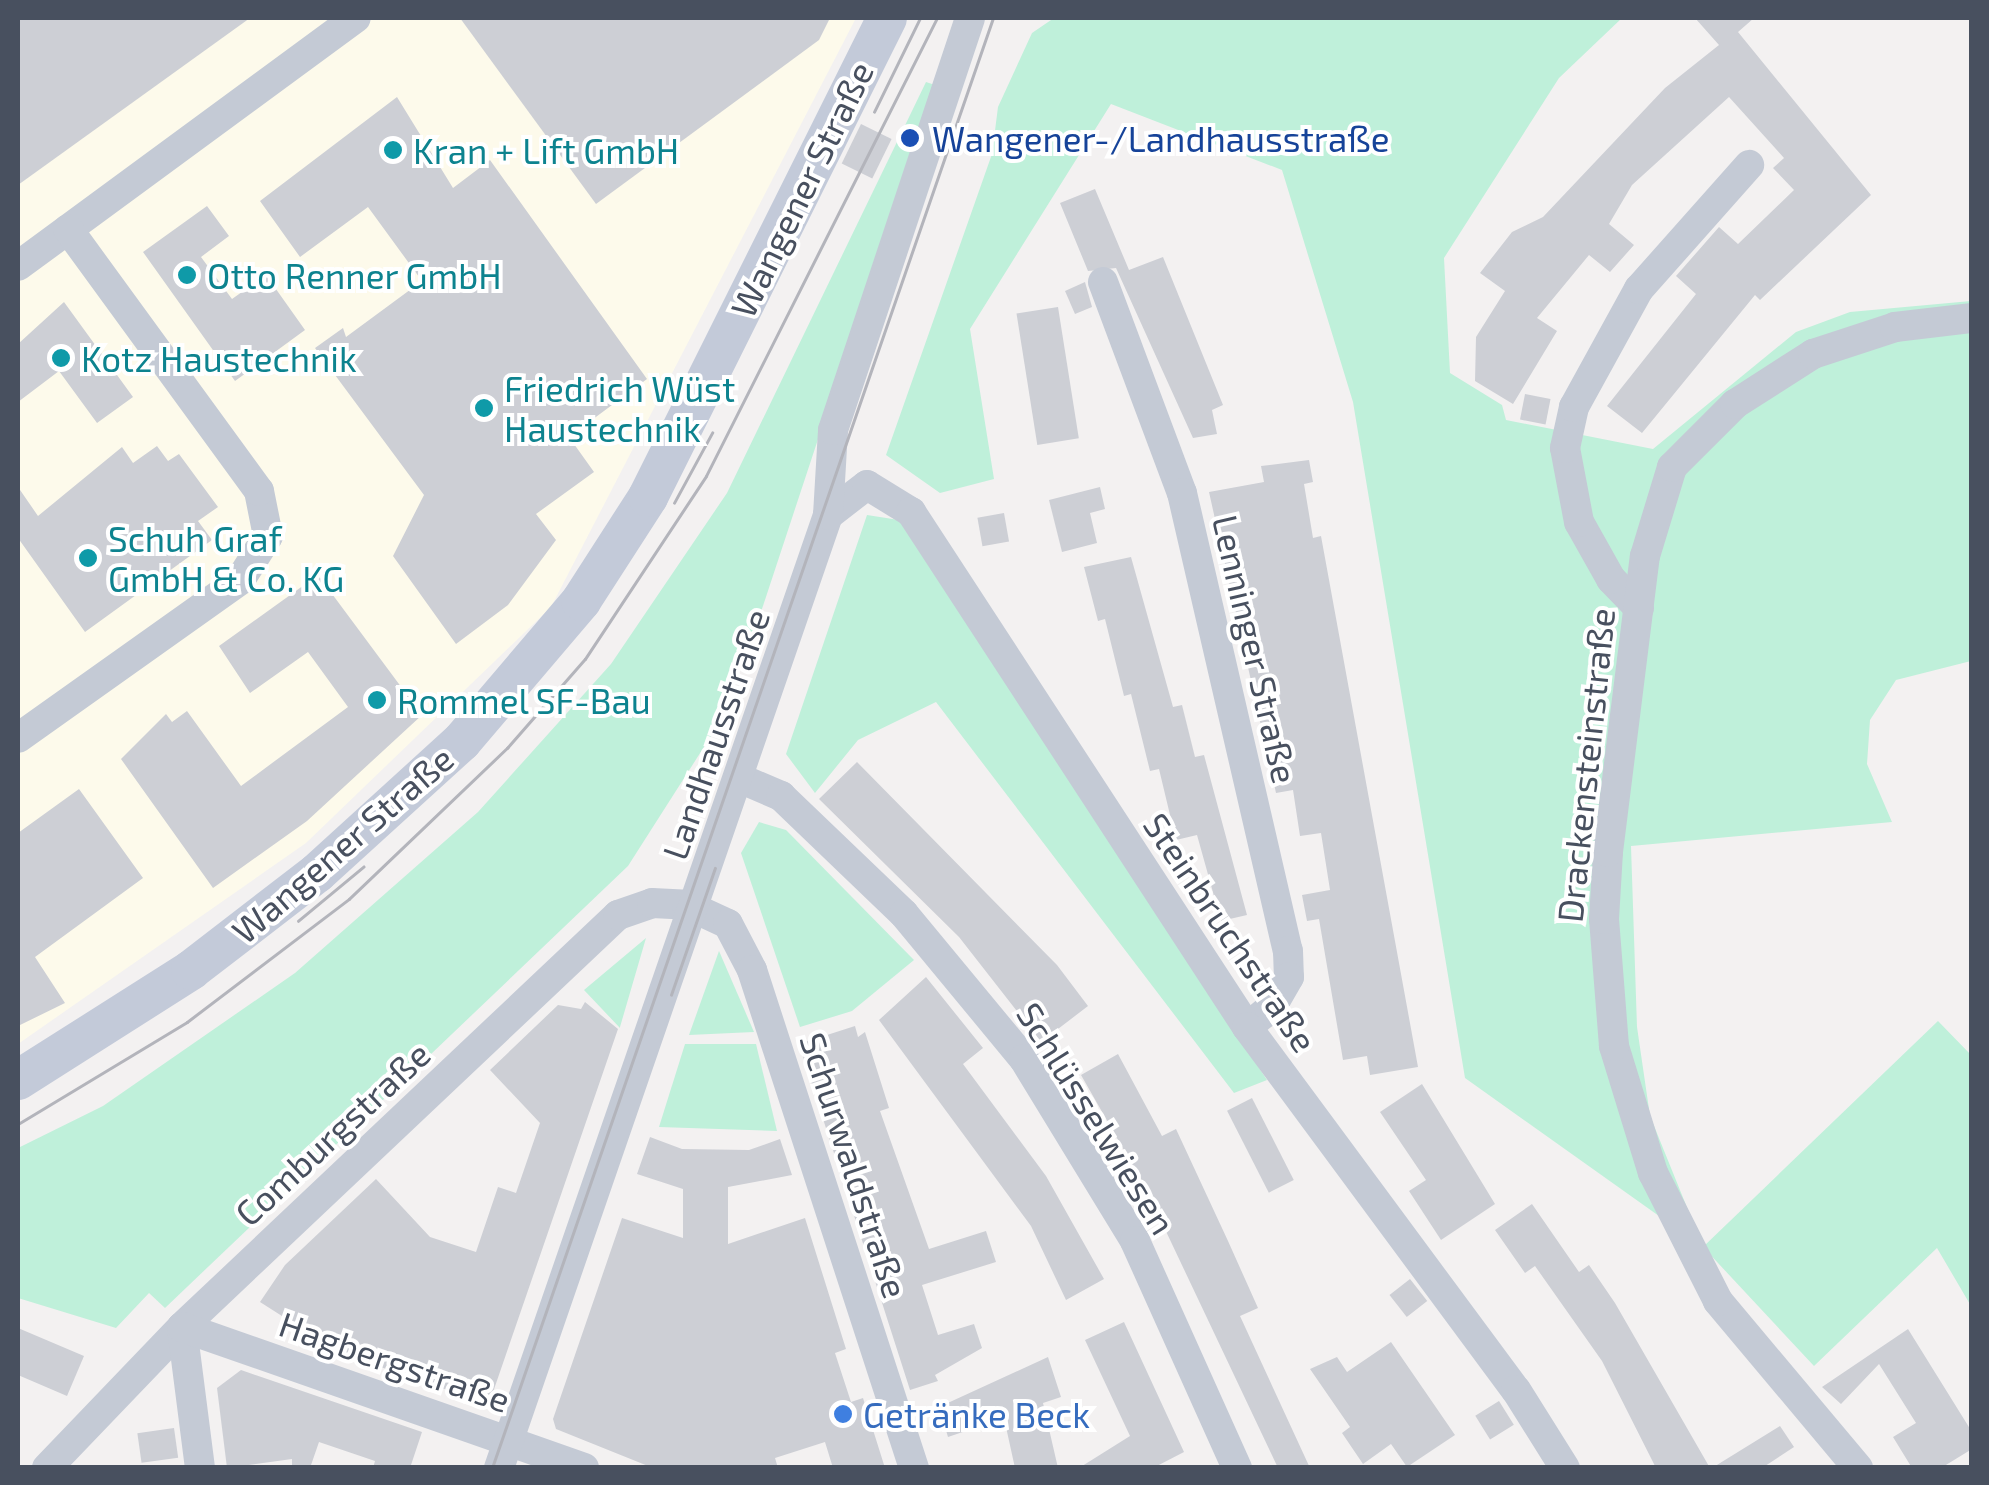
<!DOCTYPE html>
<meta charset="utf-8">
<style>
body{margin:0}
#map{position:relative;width:1989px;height:1485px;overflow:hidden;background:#f3f1f1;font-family:"Exo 2",sans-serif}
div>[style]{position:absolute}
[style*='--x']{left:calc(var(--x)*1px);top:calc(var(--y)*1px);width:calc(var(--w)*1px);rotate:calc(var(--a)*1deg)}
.commercial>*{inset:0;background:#fdfaeb}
.green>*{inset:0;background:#bff0da}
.building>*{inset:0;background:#cdcfd5;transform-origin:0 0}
.street>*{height:30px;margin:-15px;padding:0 15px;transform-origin:15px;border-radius:15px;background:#c4cad5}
.secondary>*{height:40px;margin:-20px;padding:0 20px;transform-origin:20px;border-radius:20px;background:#c3cad9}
.tram>*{height:2.5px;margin:-1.25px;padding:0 1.25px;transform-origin:1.25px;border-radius:1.25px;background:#b3b4bb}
.dots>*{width:28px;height:28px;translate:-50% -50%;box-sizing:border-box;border:5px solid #fff;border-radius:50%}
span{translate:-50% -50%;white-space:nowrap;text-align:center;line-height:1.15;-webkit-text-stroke:8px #fff;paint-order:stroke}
.transit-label{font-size:35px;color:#164399}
.left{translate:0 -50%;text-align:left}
.culture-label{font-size:35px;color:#0d838f}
.street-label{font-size:35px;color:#48505f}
.shop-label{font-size:35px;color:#366cbe}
.frame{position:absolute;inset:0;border:20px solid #48505f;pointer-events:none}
</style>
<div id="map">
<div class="commercial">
<i style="clip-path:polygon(18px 18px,856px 18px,551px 607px,306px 843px,18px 1044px)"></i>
</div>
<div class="green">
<i style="clip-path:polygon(1054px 18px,1622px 18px,1559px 78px,1444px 258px,1450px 373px,1502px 405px,1506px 420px,1653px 449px,1796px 332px,1850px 312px,1971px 301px,1971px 661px,1896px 680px,1870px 720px,1867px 764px,1892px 822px,1631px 846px,1637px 1027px,1650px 1116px,1703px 1247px,1938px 1021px,1971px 1055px,1971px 1306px,1937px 1248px,1814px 1366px,1704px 1248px,1465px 1078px,1353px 402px,1282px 170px,1111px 104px,970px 329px,994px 479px,940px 493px,886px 455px,992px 154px,998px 107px,1032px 33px)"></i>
<i style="clip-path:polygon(926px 82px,935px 85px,758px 621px,711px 736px,628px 866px,165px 1308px,149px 1293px,116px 1328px,18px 1298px,18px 1148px,103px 1106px,295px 973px,478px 812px,611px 664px,727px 493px)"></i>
<i style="clip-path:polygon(867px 515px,899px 520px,1267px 1080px,1234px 1093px,936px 702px,858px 740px,815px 793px,786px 754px)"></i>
<i style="clip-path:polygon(759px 822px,786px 830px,914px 960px,852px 1011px,800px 1027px,741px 853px)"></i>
<i style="clip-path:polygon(646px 938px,620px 1027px,620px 1028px,584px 990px)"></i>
<i style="clip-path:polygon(719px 951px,754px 1032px,689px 1035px)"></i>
<i style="clip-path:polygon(685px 1044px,756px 1044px,777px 1131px,659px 1127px)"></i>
</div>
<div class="building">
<i style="clip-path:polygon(18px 18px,250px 18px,18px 185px)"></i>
<i style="clip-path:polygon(460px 18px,830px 18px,819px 40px,596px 204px)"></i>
<i style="clip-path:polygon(1695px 18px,1754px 18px,1738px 32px,1871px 195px,1760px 300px,1755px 295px,1642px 433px,1607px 406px,1696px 294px,1676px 276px,1719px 227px,1738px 244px,1794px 190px,1773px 168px,1784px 158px,1729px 97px,1632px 185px,1609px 224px,1634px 245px,1610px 272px,1589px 255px,1537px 318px,1557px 331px,1513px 404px,1475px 381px,1476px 337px,1505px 291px,1480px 273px,1512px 232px,1543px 217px,1665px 88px,1719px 45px)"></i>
<i style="clip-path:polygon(397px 97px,453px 188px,490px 160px,647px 379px,569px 437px,594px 472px,536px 514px,556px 540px,508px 605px,456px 644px,393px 556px,424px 495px,315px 348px,343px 328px,346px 337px,422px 281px,368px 207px,300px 257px,260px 201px)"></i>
<i style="left:861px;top:124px;width:34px;height:44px;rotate:26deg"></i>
<i style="clip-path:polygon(1095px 189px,1129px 270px,1163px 257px,1223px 405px,1212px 410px,1217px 434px,1193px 438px,1116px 268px,1088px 271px,1060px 203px)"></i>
<i style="clip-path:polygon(207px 206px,229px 236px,201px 257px,232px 299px,266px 275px,305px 330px,235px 381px,143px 252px)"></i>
<i style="clip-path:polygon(1085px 282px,1092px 307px,1075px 314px,1065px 291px)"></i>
<i style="clip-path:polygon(64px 302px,133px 397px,97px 423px,59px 371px,18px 402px,18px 344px)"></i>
<i style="left:1058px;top:307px;width:133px;height:42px;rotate:81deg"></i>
<i style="left:1525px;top:394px;width:26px;height:26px;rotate:11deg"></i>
<i style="clip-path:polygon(157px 446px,168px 461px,179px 454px,218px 507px,198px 521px,212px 540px,85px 632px,18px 538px,18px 487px,38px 516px,122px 447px,133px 463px)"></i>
<i style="clip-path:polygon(1309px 460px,1313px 482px,1304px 484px,1313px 538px,1321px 536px,1418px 1067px,1370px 1075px,1367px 1056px,1343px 1060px,1319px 919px,1307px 921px,1302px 895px,1330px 890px,1321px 833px,1300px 836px,1293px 790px,1276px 793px,1209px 492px,1264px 482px,1261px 466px)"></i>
<i style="clip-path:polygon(1100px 487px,1105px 509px,1090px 513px,1097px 543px,1062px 552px,1049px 500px)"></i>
<i style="left:1004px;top:513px;width:29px;height:27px;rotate:80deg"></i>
<i style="clip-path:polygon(1131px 557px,1173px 707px,1182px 705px,1195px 757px,1204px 755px,1247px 915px,1221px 921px,1197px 835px,1176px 840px,1159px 769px,1150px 771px,1131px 694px,1124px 696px,1105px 619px,1098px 621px,1084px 567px)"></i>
<i style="clip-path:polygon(318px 575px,422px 715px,307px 821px,213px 888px,121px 759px,166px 714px,172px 722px,187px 711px,241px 786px,348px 707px,308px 652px,250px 693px,219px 646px)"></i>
<i style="clip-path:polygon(857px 762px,1057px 965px,1088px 1006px,1041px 1042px,959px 937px,819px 799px)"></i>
<i style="clip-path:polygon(79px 789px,143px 878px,35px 957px,65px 1003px,18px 1026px,18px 833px)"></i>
<i style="clip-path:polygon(926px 977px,983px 1048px,963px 1064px,1046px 1176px,1104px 1279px,1066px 1300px,1031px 1226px,879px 1020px)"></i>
<i style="clip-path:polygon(585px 1002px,618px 1029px,491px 1398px,482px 1402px,340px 1353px,260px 1302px,285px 1265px,376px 1179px,430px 1237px,476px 1252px,498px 1187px,516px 1193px,540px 1123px,490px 1070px,558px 1005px,581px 1009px)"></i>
<i style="clip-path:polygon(855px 1026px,858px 1037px,865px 1032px,889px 1108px,880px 1111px,929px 1249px,986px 1231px,996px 1262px,922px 1285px,938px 1335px,974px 1324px,982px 1348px,935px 1375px,938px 1381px,910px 1390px,799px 1044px)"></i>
<i style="clip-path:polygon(1118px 1054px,1162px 1136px,1176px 1129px,1228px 1241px,1258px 1308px,1240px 1316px,1310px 1468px,1278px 1468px,1145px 1187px,1081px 1075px)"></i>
<i style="clip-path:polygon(1422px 1084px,1495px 1204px,1441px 1240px,1409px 1191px,1426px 1180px,1380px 1112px)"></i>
<i style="left:1252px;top:1098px;width:92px;height:28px;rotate:63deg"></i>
<i style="clip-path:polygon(650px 1137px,682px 1149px,749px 1150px,780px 1139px,792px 1175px,728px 1187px,728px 1244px,805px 1218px,846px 1349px,835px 1353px,851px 1402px,863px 1398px,885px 1468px,833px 1468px,825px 1442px,775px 1458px,778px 1468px,653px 1468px,556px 1429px,553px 1419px,622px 1218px,683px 1238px,683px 1189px,637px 1174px)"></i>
<i style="clip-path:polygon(1532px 1204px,1579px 1272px,1589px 1265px,1615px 1303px,1710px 1468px,1656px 1468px,1602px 1361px,1535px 1266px,1525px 1273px,1495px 1230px)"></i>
<i style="left:1410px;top:1279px;width:28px;height:26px;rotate:52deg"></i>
<i style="clip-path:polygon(1124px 1322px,1184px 1452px,1153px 1468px,1079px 1468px,1130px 1436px,1085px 1340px)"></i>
<i style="clip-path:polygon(18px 1328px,84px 1356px,67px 1396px,18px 1375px)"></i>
<i style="clip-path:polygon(1908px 1329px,1972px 1432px,1972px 1449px,1941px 1468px,1912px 1468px,1893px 1437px,1916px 1423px,1879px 1364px,1841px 1404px,1822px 1387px)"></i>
<i style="clip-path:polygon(1391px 1342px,1455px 1435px,1407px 1467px,1391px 1444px,1363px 1464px,1342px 1433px,1350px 1427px,1310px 1369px,1337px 1357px,1347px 1372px)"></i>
<i style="clip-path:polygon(1048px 1357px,1061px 1397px,1043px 1403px,1058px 1468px,1015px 1468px,1004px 1418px,948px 1437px,939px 1407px)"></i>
<i style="clip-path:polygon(241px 1370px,422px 1432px,410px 1468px,373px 1468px,375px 1461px,319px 1442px,310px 1468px,292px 1468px,292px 1459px,227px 1468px,217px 1388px)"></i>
<i style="left:1499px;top:1401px;width:28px;height:28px;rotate:58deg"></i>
<i style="clip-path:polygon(1780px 1426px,1794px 1447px,1762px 1468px,1712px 1468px)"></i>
<i style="left:174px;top:1428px;width:30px;height:37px;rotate:82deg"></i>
</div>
<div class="street">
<i style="--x:18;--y:266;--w:419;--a:-36.3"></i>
<i style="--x:1103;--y:282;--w:225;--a:69.5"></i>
<i style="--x:1182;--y:493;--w:470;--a:77"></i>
<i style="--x:1288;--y:951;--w:26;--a:88"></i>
<i style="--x:1289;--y:977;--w:34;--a:120"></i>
<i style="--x:1272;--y:1007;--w:32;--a:141"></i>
<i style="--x:828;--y:515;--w:49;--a:-37.6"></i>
<i style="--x:867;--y:485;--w:52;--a:31.5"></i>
<i style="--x:911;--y:512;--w:615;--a:56.88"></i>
<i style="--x:1247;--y:1027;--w:452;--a:53.5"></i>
<i style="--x:1516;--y:1390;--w:92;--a:57.9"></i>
<i style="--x:1639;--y:608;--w:40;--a:-134"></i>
<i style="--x:1611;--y:579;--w:65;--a:-119.3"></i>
<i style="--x:1579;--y:522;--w:75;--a:-100.7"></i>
<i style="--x:1565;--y:448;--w:42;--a:-77.6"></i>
<i style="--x:1574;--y:407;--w:135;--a:-61.2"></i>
<i style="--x:1639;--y:289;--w:166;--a:-48.4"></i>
<i style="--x:18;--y:738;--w:272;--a:-35.4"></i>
<i style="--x:240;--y:580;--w:52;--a:-57.5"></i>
<i style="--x:268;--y:536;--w:46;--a:-101.3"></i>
<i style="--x:259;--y:491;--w:324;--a:-126.1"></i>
<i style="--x:739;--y:778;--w:46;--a:23.2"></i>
<i style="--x:781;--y:796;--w:170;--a:43.8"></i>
<i style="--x:904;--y:914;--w:188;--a:50.4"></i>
<i style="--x:1024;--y:1059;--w:213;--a:58.6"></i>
<i style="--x:1135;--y:1241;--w:249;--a:65.8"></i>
<i style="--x:47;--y:1468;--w:195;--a:-46.2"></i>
<i style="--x:182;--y:1327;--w:600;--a:-43.38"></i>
<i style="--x:618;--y:915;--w:36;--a:-19"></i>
<i style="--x:652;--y:903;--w:35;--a:3"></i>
<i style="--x:687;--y:905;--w:45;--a:24.9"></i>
<i style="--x:728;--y:924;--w:52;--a:62.4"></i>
<i style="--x:752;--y:970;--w:524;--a:71.98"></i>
<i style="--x:200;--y:1468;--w:142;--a:-97.3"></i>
<i style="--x:182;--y:1327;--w:426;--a:19.3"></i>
<i style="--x:499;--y:1468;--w:1008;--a:-70.95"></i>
<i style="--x:828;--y:515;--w:85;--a:-86.6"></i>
<i style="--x:833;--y:430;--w:434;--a:-71.6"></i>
<i style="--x:1858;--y:1468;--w:218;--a:-130"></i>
<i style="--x:1718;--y:1301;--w:144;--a:-116.9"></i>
<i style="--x:1653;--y:1173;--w:133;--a:-107.1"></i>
<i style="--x:1614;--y:1046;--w:127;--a:-94.5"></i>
<i style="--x:1604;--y:919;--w:67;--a:-86.6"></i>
<i style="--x:1608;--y:852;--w:298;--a:-82.9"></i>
<i style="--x:1645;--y:556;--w:93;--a:-73.1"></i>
<i style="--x:1672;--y:467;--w:89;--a:-45"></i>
<i style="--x:1735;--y:404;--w:93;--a:-32.7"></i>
<i style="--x:1813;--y:354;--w:86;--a:-18.2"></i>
<i style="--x:1895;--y:327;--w:78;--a:-6.7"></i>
</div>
<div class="secondary">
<i style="--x:18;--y:1080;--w:205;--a:-32.4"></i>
<i style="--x:191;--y:970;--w:159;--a:-37.6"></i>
<i style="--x:317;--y:873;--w:196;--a:-42.3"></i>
<i style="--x:462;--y:741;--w:184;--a:-49.6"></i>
<i style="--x:581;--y:601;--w:124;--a:-57.2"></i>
<i style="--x:648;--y:497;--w:535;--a:-63.48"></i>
</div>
<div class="tram">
<i style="--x:874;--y:112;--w:105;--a:-63.9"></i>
<i style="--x:674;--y:503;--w:80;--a:-61.5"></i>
<i style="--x:298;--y:921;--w:85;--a:-39.7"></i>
<i style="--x:671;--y:995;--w:134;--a:-70.9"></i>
<i style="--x:18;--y:1124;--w:197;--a:-31.1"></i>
<i style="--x:187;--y:1022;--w:203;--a:-37.2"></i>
<i style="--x:349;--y:899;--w:219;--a:-43.7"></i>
<i style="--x:507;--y:748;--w:118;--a:-48.8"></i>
<i style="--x:585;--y:659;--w:219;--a:-56.5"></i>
<i style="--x:706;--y:476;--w:513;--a:-63.24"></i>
<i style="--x:492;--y:1468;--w:1534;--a:-70.94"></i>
</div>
<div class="dots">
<i style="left:910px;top:138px;background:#1a4fb4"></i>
<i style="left:393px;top:150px;background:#0f9aa8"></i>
<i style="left:187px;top:275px;background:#0f9aa8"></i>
<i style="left:61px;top:358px;background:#0f9aa8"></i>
<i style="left:484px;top:408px;background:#0f9aa8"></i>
<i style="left:88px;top:558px;background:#0f9aa8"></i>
<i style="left:377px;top:700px;background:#0f9aa8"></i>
<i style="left:843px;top:1414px;background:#3f7fe0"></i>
</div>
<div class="transit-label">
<span class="left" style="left:932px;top:138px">Wangener-/Landhausstraße</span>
</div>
<div class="culture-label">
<span class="left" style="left:413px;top:150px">Kran + Lift GmbH</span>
<span class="left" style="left:207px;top:275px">Otto Renner GmbH</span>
<span class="left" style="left:81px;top:358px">Kotz Haustechnik</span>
<span class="left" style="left:504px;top:408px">Friedrich Wüst<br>Haustechnik</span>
<span class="left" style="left:108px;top:558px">Schuh Graf<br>GmbH &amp; Co. KG</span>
<span class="left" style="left:397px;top:700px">Rommel SF-Bau</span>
</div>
<div class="street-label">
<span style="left:801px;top:189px;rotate:-64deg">Wangener Straße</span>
<span style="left:1256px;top:649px;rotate:77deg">Lenninger Straße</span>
<span style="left:715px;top:734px;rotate:-71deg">Landhausstraße</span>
<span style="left:1585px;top:765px;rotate:-84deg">Drackensteinstraße</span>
<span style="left:342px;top:844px;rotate:-41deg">Wangener Straße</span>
<span style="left:1231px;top:932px;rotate:56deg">Steinbruchstraße</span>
<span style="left:1097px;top:1118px;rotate:58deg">Schlüsselwiesen</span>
<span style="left:332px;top:1133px;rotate:-43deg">Comburgstraße</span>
<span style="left:855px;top:1165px;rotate:72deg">Schurwaldstraße</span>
<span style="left:395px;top:1361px;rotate:19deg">Hagbergstraße</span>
</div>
<div class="shop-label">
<span class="left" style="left:863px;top:1414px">Getränke Beck</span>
</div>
<div class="frame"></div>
</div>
